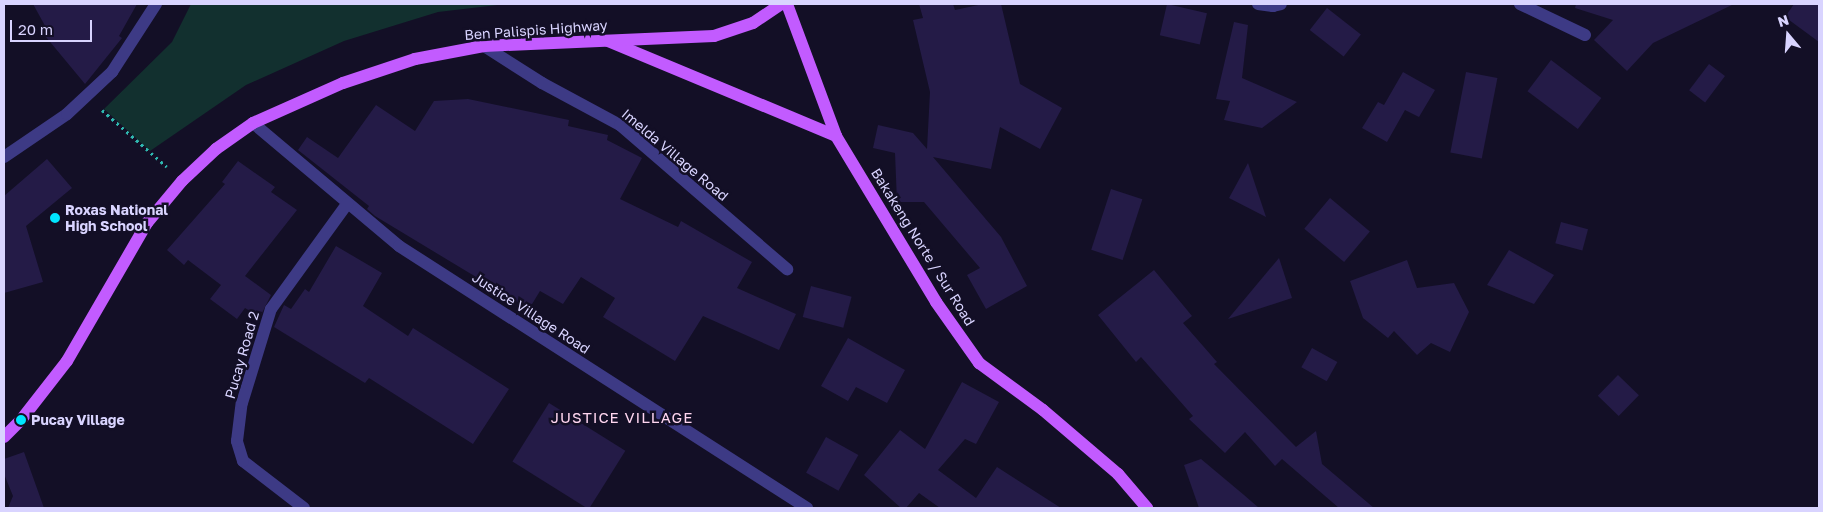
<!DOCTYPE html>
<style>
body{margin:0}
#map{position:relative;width:1823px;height:512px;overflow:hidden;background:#130f26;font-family:"Golos Text",sans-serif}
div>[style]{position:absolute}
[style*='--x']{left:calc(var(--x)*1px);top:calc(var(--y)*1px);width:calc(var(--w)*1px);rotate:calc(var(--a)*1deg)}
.green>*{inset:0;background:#12302f}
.building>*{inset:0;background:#241b47;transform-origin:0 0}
.path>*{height:3px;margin-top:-1.5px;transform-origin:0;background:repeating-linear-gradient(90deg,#2fb8b0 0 2.5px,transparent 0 6.5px)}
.minor>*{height:12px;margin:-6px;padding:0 6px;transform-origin:6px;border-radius:6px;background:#3d3a85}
.major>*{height:12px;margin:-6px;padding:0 6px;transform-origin:6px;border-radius:6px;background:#c25bff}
.dots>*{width:14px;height:14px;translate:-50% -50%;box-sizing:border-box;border:2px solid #130f26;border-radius:50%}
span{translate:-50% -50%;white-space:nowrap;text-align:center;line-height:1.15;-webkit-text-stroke:5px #130f26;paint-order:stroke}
.street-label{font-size:14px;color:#d9d4ff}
.poi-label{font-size:14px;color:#d9d4ff;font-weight:700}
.left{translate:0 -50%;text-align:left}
.neighbourhood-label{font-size:15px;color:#ffd6f0;letter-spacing:1px}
.frame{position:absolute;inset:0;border:5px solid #d9d4ff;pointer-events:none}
.north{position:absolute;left:1763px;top:10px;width:50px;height:50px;-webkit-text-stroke:4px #130f26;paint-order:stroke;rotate:342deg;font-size:14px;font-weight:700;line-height:20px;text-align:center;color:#d9d4ff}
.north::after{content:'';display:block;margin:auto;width:18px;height:22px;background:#d9d4ff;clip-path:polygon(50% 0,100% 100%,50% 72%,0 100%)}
.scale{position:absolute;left:10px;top:20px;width:82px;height:22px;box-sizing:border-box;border:2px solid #d9d4ff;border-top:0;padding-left:6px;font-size:15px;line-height:18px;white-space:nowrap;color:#d9d4ff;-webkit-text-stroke:4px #130f26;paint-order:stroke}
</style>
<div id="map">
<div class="green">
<i style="clip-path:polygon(191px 4px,506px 4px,438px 12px,344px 41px,246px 85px,150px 151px,104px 109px,172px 42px)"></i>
</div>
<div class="building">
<i style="clip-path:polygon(33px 4px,137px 4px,119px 36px,122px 38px,85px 84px,46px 37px,49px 33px)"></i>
<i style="clip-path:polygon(919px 4px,953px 4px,955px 10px,983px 4px,1001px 4px,1020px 84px,1062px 108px,1040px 149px,1000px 127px,991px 169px,933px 157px,1001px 237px,1027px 286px,986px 309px,967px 275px,980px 268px,924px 202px,897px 202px,895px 153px,873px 148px,878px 125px,913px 133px,927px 149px,930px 92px,913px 20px,923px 18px)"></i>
<i style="left:1167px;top:4px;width:41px;height:32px;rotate:13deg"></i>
<i style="clip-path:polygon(1576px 4px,1734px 4px,1653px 43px,1627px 71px,1594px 40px,1613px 20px,1575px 8px)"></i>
<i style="clip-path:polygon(1794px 4px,1819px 4px,1819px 42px,1785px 17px)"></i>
<i style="left:1327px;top:8px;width:43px;height:28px;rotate:38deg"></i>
<i style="clip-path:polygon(1234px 22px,1248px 25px,1242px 78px,1297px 102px,1262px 128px,1224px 120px,1230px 101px,1216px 99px)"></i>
<i style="left:1551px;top:60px;width:63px;height:39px;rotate:37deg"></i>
<i style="left:1709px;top:64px;width:20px;height:33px;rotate:37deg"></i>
<i style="clip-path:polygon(1403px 72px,1435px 90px,1419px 117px,1405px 110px,1387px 142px,1362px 128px,1378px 102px,1384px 105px)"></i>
<i style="left:1466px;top:72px;width:32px;height:82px;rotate:11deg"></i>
<i style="clip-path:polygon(468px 99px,569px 120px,568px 126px,608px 135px,607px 140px,642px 158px,620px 199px,678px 227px,681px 221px,752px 262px,737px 288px,796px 314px,779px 350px,703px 316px,675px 361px,603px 317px,615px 298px,581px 277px,563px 304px,540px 291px,529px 309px,375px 216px,367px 209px,369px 206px,298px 150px,307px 137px,338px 158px,376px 105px,415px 131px,434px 101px)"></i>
<i style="clip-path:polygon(47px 159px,72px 188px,26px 226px,43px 282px,4px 293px,4px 196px)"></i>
<i style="clip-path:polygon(238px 161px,275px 187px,271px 192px,297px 210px,245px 276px,271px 295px,260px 317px,245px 308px,237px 319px,210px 299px,221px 285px,188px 260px,184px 265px,167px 250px,225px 184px,222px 182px)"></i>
<i style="clip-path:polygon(1248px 163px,1266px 217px,1229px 198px)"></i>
<i style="left:1111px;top:189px;width:33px;height:64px;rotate:18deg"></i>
<i style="left:1330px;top:198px;width:52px;height:40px;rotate:40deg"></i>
<i style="left:1561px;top:222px;width:28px;height:22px;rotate:15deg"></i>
<i style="clip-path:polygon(336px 246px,382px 273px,363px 306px,408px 336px,413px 328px,509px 389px,473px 444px,369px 378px,365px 383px,274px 327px,284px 305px,291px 309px,305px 289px,309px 292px)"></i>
<i style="clip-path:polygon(1509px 250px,1554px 275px,1534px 304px,1487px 285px)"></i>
<i style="clip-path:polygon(1279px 258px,1292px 298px,1228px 319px)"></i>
<i style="clip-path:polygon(1407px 260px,1417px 288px,1454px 283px,1469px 312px,1450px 352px,1431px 343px,1417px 355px,1394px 331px,1388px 338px,1363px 318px,1350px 281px)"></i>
<i style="clip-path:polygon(1154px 270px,1192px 316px,1183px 323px,1217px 362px,1214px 364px,1296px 447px,1316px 431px,1322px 464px,1374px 508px,1339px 508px,1282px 459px,1275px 466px,1245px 432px,1225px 453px,1189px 419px,1193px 416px,1141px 357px,1136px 362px,1098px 315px)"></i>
<i style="left:811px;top:286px;width:42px;height:32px;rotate:15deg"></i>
<i style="clip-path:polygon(848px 338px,905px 370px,887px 403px,856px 387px,848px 401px,821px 386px)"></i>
<i style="left:1312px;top:348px;width:29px;height:22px;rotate:29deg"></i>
<i style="left:1618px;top:375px;width:29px;height:29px;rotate:44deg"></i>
<i style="clip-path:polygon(962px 382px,999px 402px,976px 444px,965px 439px,938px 470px,976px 498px,997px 467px,1061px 508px,940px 508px,919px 493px,906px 508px,901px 508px,864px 475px,900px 430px,925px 449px)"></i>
<i style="left:549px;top:403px;width:90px;height:69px;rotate:32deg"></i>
<i style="left:826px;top:437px;width:37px;height:41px;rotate:29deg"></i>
<i style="clip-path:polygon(24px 452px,44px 508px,8px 508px,13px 496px,4px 474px,4px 459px)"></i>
<i style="clip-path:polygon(1201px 459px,1244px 495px,1259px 508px,1199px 508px,1184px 465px)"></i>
</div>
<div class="path">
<i style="--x:102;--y:110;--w:86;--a:41.2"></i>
</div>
<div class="minor">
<i style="--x:1258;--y:4;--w:15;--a:8"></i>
<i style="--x:1273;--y:6;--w:8;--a:-14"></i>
<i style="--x:1520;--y:4;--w:72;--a:25.5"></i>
<i style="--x:484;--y:46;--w:69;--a:32.5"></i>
<i style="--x:542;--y:83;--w:89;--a:28.3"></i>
<i style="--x:620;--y:125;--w:221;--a:40.8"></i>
<i style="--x:253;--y:123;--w:191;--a:40.1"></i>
<i style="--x:399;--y:246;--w:485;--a:32.7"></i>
<i style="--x:4;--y:157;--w:76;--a:-34.3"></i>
<i style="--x:67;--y:114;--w:62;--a:-43"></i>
<i style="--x:112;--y:72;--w:81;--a:-57.1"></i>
<i style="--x:304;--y:508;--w:77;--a:-142.4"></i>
<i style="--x:243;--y:461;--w:21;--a:-107"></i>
<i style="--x:237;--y:441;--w:38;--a:-83"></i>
<i style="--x:242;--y:403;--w:98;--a:-72.9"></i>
<i style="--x:271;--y:309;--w:130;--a:-54.1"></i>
</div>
<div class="major">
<i style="--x:787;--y:4;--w:141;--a:69.6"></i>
<i style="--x:836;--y:136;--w:194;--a:58.9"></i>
<i style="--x:936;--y:302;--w:75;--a:54.8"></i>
<i style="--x:979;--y:363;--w:79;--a:36.3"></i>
<i style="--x:1043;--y:410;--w:99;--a:40.5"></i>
<i style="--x:1118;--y:474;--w:45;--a:49.5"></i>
<i style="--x:608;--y:41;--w:247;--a:22.6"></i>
<i style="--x:4;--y:437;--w:24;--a:-45"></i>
<i style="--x:21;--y:420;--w:75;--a:-52.1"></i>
<i style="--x:67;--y:361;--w:160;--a:-59.9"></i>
<i style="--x:147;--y:223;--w:55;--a:-50.2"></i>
<i style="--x:182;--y:181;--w:47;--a:-43.3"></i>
<i style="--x:216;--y:149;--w:45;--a:-35.1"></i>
<i style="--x:253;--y:123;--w:98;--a:-24"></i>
<i style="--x:343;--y:83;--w:76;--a:-18.4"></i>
<i style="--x:415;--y:59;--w:70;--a:-10.7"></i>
<i style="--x:484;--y:46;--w:230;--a:-2.5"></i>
<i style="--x:714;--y:36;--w:41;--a:-18.4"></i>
<i style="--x:753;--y:23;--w:34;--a:-34"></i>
</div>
<div class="dots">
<i style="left:55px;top:218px;background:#00e5ff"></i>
<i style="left:21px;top:420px;background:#00e5ff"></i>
</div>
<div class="street-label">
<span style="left:536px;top:30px;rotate:-4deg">Ben Palispis Highway</span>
<span style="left:675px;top:155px;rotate:40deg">Imelda Village Road</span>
<span style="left:923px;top:247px;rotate:58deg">Bakakeng Norte / Sur Road</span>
<span style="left:531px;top:313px;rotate:33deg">Justice Village Road</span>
<span style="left:242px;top:355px;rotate:-74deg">Pucay Road 2</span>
</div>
<div class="poi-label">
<span class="left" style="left:65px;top:218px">Roxas National<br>High School</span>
<span class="left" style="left:31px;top:420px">Pucay Village</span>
</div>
<div class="neighbourhood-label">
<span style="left:622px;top:418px">JUSTICE VILLAGE</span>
</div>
<div class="frame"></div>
<div class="north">N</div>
<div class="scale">20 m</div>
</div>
